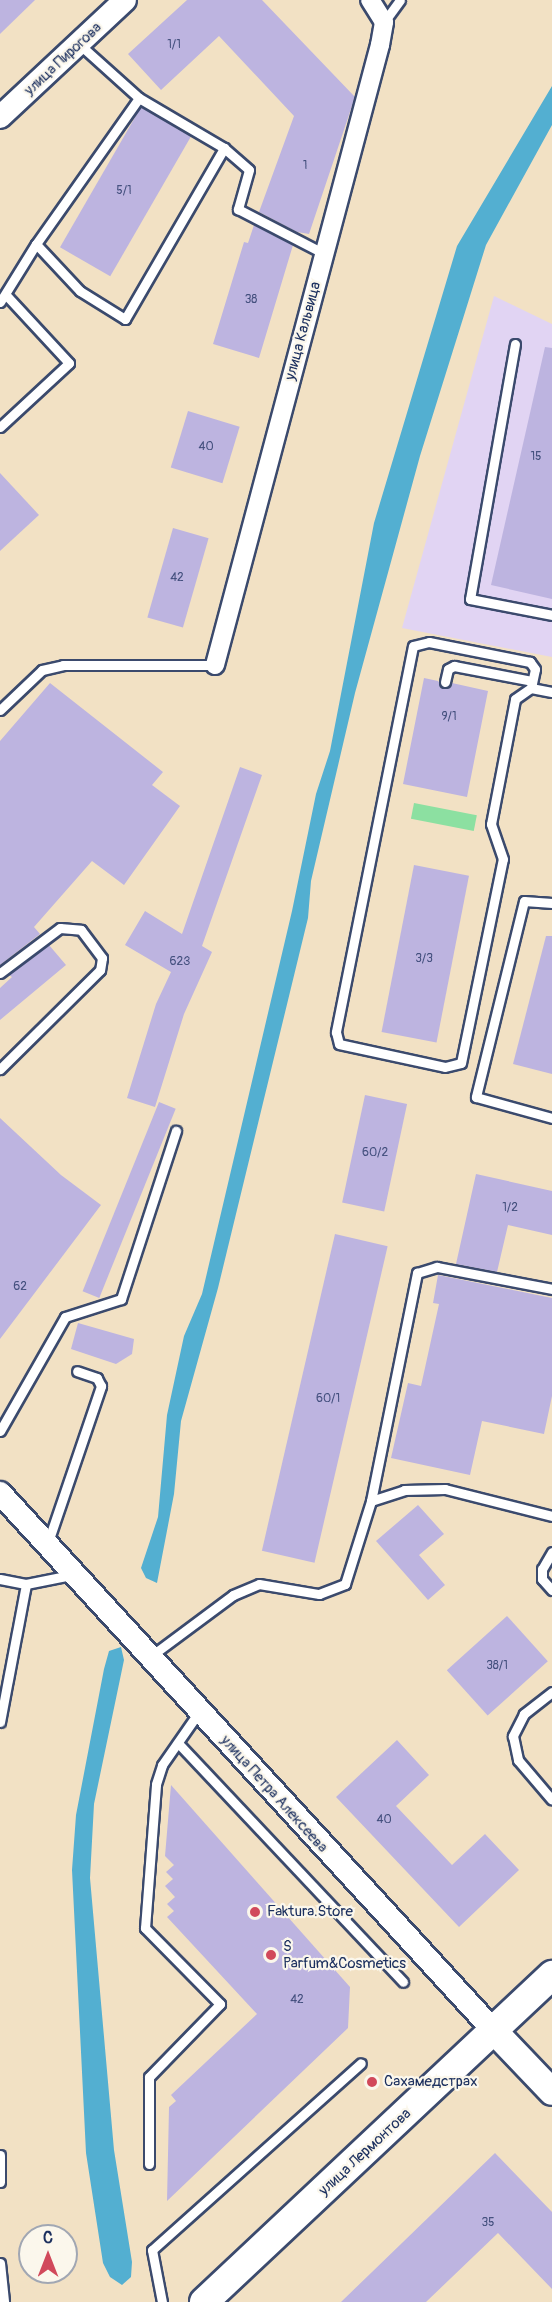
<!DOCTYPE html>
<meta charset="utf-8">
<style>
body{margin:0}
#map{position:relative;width:552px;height:2302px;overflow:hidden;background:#f2e1c4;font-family:Pangolin,sans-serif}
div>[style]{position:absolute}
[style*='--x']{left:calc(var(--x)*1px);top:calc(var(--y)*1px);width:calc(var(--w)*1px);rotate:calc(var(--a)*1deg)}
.built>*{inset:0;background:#e1d4f3}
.green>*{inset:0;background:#8ce0a1;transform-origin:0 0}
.water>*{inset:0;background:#53afd1}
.building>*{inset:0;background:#bdb4e0;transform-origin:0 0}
.roads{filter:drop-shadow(2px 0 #3b4a6d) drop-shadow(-2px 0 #3b4a6d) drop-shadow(0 2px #3b4a6d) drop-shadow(0 -2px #3b4a6d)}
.service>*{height:9px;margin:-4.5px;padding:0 4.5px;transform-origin:4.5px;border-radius:4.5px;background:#fff}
.minor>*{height:18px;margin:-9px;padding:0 9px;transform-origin:9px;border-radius:9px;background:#fff}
.tertiary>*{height:22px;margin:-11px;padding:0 11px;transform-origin:11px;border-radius:11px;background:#fff}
.secondary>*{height:26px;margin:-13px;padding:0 13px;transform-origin:13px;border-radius:13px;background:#fff}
.primary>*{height:28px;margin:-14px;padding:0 14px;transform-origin:14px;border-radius:14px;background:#fff}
.dots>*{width:16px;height:16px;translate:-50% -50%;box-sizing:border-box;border:3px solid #fbf7ec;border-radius:50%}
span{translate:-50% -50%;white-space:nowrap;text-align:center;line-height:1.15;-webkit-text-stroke:4.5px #fbf7ec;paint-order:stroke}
.number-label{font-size:12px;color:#44507e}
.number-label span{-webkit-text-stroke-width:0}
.street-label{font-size:15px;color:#1b2f5e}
.poi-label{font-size:15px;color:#1b2f5e}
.left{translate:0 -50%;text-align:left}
.north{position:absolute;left:18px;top:2224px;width:60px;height:60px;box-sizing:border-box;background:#fbf7ec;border:2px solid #a1a7b3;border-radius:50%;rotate:0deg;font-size:16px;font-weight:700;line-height:24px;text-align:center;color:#1b2f5e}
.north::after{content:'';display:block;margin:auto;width:21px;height:27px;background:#d1495b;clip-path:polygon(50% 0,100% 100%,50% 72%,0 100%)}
</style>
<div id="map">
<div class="built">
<i style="clip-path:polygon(494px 296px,552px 324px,552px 657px,402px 628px)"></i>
</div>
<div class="green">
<i style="left:414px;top:803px;width:64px;height:16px;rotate:11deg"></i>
</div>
<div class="water">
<i style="clip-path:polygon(552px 86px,552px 125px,486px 245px,420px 456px,355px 693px,311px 881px,308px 918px,218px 1288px,181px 1421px,174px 1494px,157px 1583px,146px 1578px,141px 1568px,158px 1517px,167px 1415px,184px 1336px,202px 1294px,292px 911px,316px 794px,330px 751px,374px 523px,457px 246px)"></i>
<i style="clip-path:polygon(121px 1647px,124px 1660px,94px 1804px,90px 1878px,114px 2150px,132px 2262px,131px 2277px,122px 2285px,110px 2277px,103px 2263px,86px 2153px,72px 1870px,76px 1815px,104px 1669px,109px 1651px)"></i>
</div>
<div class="building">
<i style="clip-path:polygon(0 0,35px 0,0 34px)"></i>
<i style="clip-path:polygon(187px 0,262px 0,355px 97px,309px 234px,297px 232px,259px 212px,294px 116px,219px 36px,161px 90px,128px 54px)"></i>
<i style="left:141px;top:107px;width:58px;height:162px;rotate:30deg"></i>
<i style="clip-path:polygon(254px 225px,293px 245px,259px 358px,213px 344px,244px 242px,248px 243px)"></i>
<i style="clip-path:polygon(545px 347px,552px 348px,552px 599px,491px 585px)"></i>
<i style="left:188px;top:411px;width:54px;height:59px;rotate:17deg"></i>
<i style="clip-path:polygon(0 473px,39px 515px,0 551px)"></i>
<i style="left:173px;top:528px;width:37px;height:93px;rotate:16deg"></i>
<i style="clip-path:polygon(424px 678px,438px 681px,444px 689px,452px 683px,488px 691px,467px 797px,403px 784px)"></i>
<i style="clip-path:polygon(50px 683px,163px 772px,152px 785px,180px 806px,124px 885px,92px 861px,34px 927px,40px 934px,0 965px,0 741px)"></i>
<i style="clip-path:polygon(240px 767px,262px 775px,202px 946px,212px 952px,184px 1014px,155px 1107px,127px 1098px,156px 1004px,171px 972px,125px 945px,145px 911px,182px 934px)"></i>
<i style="left:414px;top:865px;width:56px;height:170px;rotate:11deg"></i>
<i style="clip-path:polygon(546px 936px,552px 936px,552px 1074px,513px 1064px)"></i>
<i style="clip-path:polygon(49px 945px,66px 965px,0 1020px,0 988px,12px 977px,9px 975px)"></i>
<i style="left:365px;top:1095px;width:43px;height:110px;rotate:12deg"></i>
<i style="left:159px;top:1102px;width:18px;height:204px;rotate:22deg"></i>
<i style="clip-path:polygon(0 1118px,61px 1175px,101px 1205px,0 1339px)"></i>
<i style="clip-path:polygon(476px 1174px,552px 1191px,552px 1235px,508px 1225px,497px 1272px,456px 1264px)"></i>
<i style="left:335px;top:1234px;width:54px;height:325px;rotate:13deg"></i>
<i style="clip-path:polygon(438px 1275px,552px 1298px,552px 1396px,544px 1434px,482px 1421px,470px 1475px,391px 1458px,408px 1383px,421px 1386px,439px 1304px,433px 1303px)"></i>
<i style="clip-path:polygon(78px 1323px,134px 1339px,132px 1354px,116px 1364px,71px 1349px)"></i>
<i style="clip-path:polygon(418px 1505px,444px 1534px,419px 1555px,445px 1585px,428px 1600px,376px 1541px)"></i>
<i style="left:507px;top:1616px;width:61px;height:81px;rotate:48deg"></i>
<i style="clip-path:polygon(397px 1740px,429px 1775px,396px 1806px,452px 1865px,485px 1834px,519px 1870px,459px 1927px,336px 1797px)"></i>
<i style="clip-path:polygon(171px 1785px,350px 1987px,348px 2028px,167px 2201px,169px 2107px,176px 2101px,171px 2095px,257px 2014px,167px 1917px,174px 1911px,167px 1904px,175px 1897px,165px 1886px,173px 1879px,166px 1872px,174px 1865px,165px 1856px)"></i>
<i style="clip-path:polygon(495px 2153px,552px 2212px,552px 2289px,498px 2233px,426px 2302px,341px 2302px)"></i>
</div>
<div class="roads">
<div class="service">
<i style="--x:384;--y:22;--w:27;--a:-54"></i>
<i style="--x:79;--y:44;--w:81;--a:42"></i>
<i style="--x:139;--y:98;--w:99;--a:30.5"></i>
<i style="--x:224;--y:148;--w:33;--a:41"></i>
<i style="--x:249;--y:170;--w:41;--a:105.8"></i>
<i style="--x:238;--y:209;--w:96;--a:27.4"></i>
<i style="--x:139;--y:98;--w:179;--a:125.2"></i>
<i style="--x:36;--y:244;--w:64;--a:46.9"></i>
<i style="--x:80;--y:291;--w:53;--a:31.9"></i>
<i style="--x:125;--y:319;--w:198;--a:-59.9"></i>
<i style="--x:0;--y:302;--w:68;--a:-58.2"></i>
<i style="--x:515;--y:344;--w:259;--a:100"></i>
<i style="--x:470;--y:599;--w:84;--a:11"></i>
<i style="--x:0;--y:427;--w:94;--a:-42.8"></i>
<i style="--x:69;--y:363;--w:91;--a:-132.8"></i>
<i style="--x:445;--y:682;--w:13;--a:-77"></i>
<i style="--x:448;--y:669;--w:7;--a:-27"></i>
<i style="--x:454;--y:666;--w:79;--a:10.9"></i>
<i style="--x:531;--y:688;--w:19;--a:-78"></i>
<i style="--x:535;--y:669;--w:9;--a:-126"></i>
<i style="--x:530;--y:662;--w:103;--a:-168.8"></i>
<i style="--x:429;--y:642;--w:16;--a:166"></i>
<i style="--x:413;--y:646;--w:394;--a:101.3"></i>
<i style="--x:336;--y:1032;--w:12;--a:76"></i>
<i style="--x:339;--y:1044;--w:108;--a:12.2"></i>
<i style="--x:445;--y:1067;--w:16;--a:-14"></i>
<i style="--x:461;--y:1063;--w:208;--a:-78.4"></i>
<i style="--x:503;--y:859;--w:37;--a:-109"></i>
<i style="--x:491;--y:824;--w:127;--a:-79.1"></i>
<i style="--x:515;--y:699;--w:19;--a:-35"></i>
<i style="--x:531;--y:688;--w:21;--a:11"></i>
<i style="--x:0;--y:710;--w:58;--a:-43.6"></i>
<i style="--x:42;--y:670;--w:22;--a:-13"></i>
<i style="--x:63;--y:665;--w:152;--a:0"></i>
<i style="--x:552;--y:903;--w:28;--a:-176"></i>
<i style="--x:524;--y:901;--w:202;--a:103.8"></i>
<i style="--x:476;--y:1097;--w:79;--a:15.4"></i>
<i style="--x:0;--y:973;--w:75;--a:-36.9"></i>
<i style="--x:60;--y:928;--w:21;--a:5"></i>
<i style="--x:81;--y:930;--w:35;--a:53"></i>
<i style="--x:102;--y:958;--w:12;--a:99"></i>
<i style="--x:100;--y:970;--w:141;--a:135.3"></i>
<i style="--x:0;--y:1431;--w:131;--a:-60.3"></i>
<i style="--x:65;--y:1317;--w:59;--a:-17.8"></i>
<i style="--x:121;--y:1299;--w:177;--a:-71.9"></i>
<i style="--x:371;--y:1501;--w:35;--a:-18"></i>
<i style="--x:404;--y:1490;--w:41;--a:-1.4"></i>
<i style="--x:445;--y:1489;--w:110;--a:14.2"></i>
<i style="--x:48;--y:1542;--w:165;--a:-71.2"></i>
<i style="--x:101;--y:1386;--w:9;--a:-117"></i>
<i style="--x:97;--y:1378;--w:21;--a:-161"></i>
<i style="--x:552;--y:1552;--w:20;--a:120"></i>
<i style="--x:542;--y:1569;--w:10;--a:90"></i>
<i style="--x:542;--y:1579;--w:15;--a:48"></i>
<i style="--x:0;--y:1579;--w:26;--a:11"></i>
<i style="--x:26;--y:1584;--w:46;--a:-11.3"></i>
<i style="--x:151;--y:1656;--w:102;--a:-36.6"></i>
<i style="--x:233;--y:1595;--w:28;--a:-23"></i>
<i style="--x:259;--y:1584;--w:61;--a:9.5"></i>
<i style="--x:319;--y:1594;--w:28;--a:-21"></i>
<i style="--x:345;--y:1584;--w:87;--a:-72.6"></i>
<i style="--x:371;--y:1501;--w:233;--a:-78.6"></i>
<i style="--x:417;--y:1273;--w:21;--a:-17"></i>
<i style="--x:437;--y:1267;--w:117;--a:10.8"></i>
<i style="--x:552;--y:1692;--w:36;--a:142"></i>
<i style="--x:524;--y:1714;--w:25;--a:117"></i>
<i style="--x:513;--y:1736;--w:25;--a:78"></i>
<i style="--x:518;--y:1760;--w:52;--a:49.6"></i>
<i style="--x:0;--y:1722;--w:140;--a:-79.3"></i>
<i style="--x:178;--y:1743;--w:328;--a:46.7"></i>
<i style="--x:0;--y:2155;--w:27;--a:90"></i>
<i style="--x:149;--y:2164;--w:87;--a:-90"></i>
<i style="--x:149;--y:2077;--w:102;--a:-45.8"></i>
<i style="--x:220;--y:2004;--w:107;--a:-134.6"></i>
<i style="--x:145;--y:1928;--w:144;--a:-85.6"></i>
<i style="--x:156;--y:1784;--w:20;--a:-72"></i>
<i style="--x:162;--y:1765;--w:65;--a:-55.1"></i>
<i style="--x:0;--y:2263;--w:39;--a:84"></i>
<i style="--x:162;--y:2302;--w:53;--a:-100.9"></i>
<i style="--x:152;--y:2250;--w:280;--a:-41.8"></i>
</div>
<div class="minor">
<i style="--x:215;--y:665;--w:642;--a:-75.1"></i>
<i style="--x:380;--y:45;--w:23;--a:-80"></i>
<i style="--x:384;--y:22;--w:26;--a:-122"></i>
</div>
<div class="tertiary">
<i style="--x:0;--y:117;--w:171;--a:-43.1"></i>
<i style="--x:0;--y:1493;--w:730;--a:47.44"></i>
</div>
<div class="secondary">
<i style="--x:494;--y:2031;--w:84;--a:46.4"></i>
</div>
<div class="primary">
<i style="--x:204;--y:2302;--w:478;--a:-43.2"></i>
</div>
</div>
<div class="dots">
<i style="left:255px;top:1912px;background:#d1495b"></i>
<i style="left:271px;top:1955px;background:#d1495b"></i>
<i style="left:372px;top:2082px;background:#d1495b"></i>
</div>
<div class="number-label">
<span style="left:174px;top:45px">1/1</span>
<span style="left:305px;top:166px">1</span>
<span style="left:124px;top:191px">5/1</span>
<span style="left:251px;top:300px">38</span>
<span style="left:206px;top:447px">40</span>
<span style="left:536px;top:457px">15</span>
<span style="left:177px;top:578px">42</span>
<span style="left:449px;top:717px">9/1</span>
<span style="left:424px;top:959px">3/3</span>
<span style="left:180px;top:962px">62З</span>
<span style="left:375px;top:1153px">60/2</span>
<span style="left:510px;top:1208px">1/2</span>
<span style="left:20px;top:1287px">62</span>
<span style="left:328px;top:1399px">60/1</span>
<span style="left:497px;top:1666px">38/1</span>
<span style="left:384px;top:1820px">40</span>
<span style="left:297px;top:2000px">42</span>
<span style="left:488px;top:2223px">35</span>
</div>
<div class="street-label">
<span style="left:63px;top:59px;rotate:-43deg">улица Пирогова</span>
<span style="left:303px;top:331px;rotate:-75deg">улица Кальвица</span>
<span style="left:274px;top:1794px;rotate:48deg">улица Петра Алексеева</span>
<span style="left:365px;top:2152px;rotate:-43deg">улица Лермонтова</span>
</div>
<div class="poi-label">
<span class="left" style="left:267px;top:1912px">Faktura.Store</span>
<span class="left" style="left:283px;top:1955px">S<br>Parfum&amp;Cosmetics</span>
<span class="left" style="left:384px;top:2082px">Сахамедстрах</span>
</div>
<div class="north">С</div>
</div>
